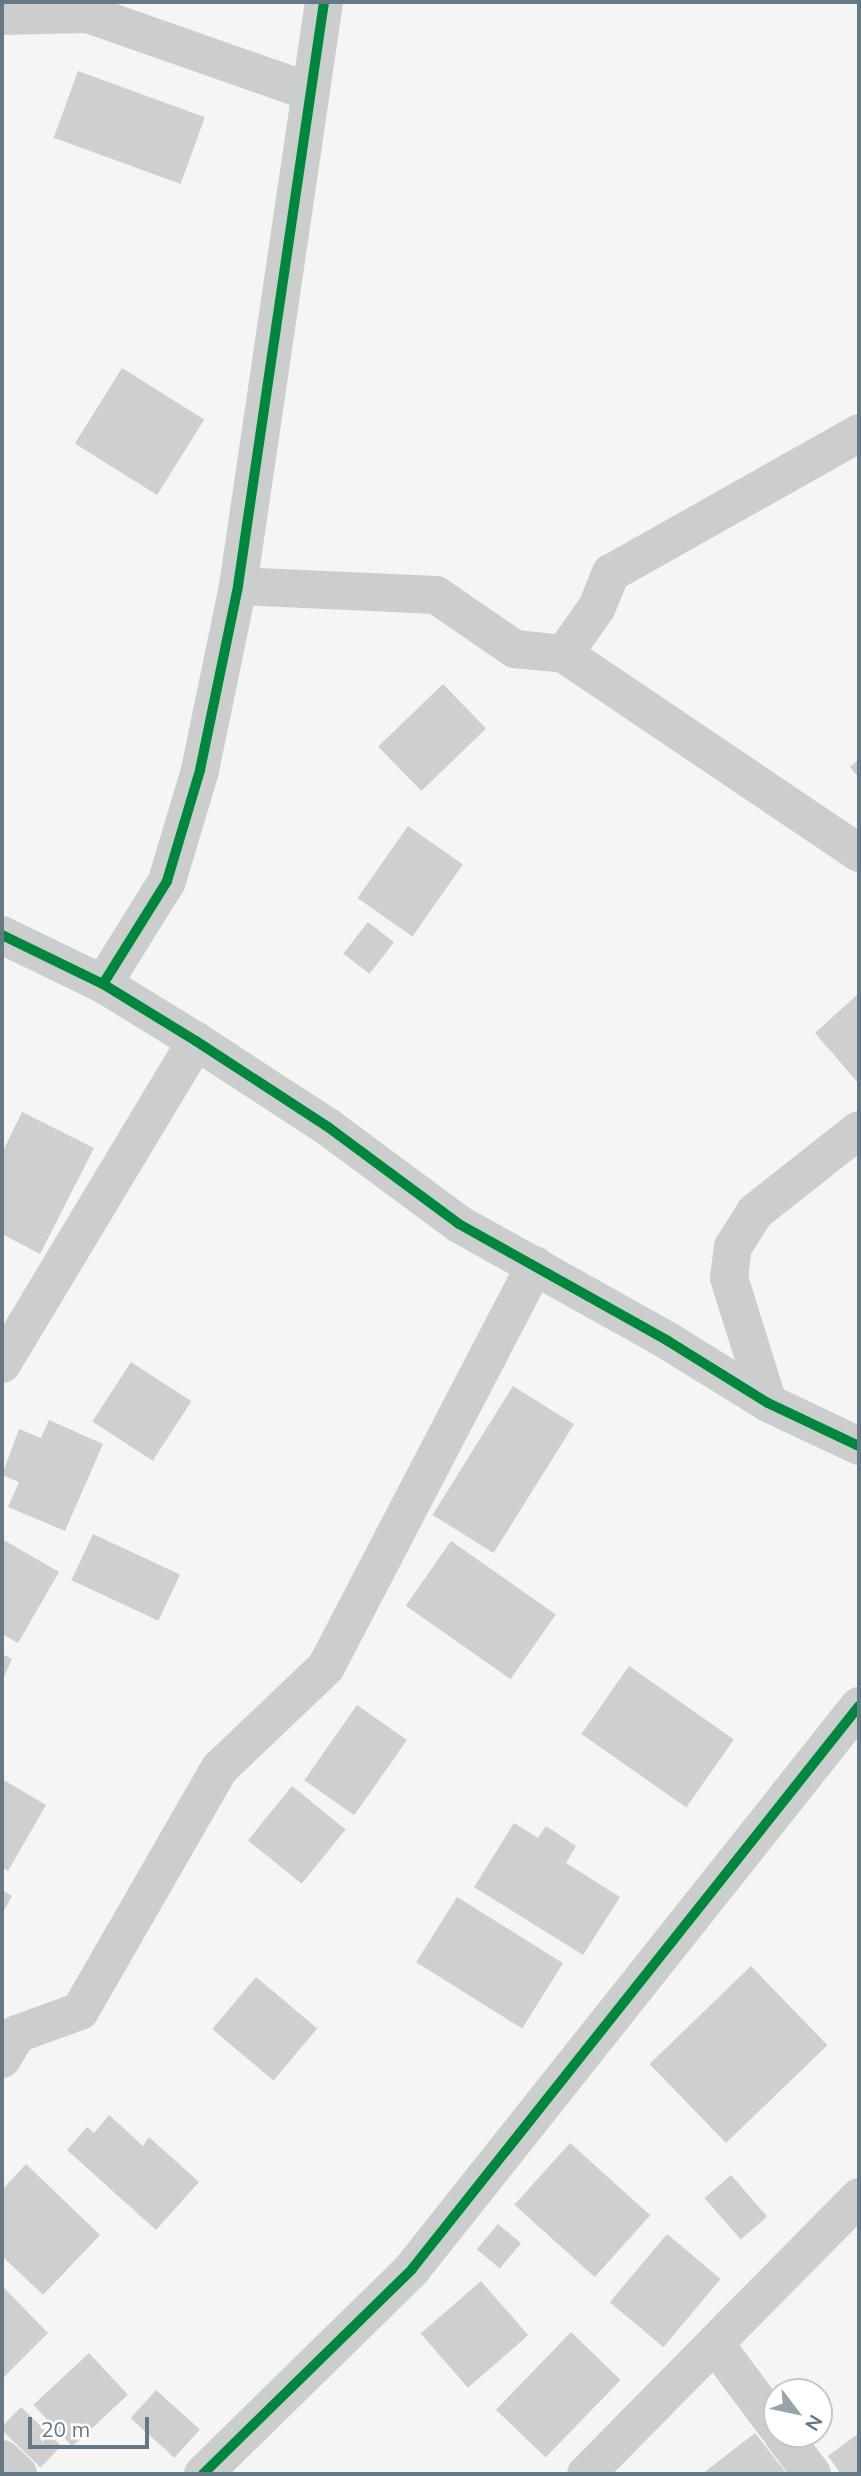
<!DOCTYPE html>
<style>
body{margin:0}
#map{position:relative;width:861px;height:2476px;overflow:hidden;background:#f5f5f3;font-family:Mulish,sans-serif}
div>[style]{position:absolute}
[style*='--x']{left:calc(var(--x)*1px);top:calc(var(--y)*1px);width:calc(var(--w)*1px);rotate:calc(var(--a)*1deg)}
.building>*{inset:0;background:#ced0d0;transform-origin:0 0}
.minor>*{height:38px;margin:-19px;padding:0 19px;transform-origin:19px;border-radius:19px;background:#cccece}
.cycleway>*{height:10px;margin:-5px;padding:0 5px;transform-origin:5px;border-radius:5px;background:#00873e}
span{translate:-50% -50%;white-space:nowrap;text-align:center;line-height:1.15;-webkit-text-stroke:7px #fff;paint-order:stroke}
.frame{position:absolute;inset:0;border:4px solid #647885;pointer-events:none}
.north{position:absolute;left:763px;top:2378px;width:70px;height:70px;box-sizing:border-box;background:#fff;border:2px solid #c1c9ce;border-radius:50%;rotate:122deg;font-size:19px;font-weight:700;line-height:28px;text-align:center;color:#647885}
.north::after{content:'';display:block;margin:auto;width:24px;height:32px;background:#97a4ac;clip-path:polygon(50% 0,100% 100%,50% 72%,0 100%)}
.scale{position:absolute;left:28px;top:2417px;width:121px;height:32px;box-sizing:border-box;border:4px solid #647885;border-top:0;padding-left:9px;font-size:21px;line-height:24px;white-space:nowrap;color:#647885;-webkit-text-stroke:5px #fff;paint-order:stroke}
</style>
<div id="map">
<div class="building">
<i style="left:78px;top:71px;width:135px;height:71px;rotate:20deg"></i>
<i style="left:122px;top:368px;width:97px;height:89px;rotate:32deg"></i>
<i style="left:443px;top:684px;width:62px;height:90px;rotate:46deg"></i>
<i style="clip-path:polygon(859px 759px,859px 778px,850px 767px)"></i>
<i style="left:408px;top:826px;width:67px;height:88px;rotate:35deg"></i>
<i style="left:368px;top:922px;width:33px;height:40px;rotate:38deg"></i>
<i style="clip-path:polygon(859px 993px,859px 1084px,815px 1033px)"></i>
<i style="clip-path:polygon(22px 1112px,94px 1148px,40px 1254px,2px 1234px,2px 1153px)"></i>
<i style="left:131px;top:1362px;width:72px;height:71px;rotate:33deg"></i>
<i style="left:513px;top:1386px;width:72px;height:152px;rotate:32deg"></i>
<i style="clip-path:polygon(49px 1420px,103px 1444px,65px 1531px,8px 1507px,19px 1482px,2px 1475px,19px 1429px,41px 1438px)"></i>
<i style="left:93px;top:1534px;width:96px;height:51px;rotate:25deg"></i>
<i style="clip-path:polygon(2px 1539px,59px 1572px,18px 1643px,2px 1634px)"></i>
<i style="left:451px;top:1541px;width:128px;height:79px;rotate:35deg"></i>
<i style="clip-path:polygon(2px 1654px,12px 1659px,2px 1681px)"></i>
<i style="left:629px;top:1666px;width:128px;height:83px;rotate:35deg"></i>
<i style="left:357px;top:1705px;width:61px;height:92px;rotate:35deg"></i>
<i style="clip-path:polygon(2px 1779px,46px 1805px,8px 1871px,2px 1867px)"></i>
<i style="left:292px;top:1786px;width:69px;height:70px;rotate:39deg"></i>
<i style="clip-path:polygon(514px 1823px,538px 1838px,546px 1826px,576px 1846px,566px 1863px,620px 1897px,583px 1955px,474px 1887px)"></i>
<i style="clip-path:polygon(2px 1890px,12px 1896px,2px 1914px)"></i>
<i style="left:457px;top:1897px;width:125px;height:77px;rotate:32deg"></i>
<i style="left:751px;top:1966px;width:110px;height:141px;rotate:46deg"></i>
<i style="left:256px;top:1977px;width:80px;height:68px;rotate:40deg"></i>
<i style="clip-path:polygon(109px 2115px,143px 2146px,149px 2137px,199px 2182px,156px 2230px,67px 2150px,87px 2127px,94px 2133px)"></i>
<i style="left:570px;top:2143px;width:108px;height:83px;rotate:42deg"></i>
<i style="clip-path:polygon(26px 2164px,100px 2235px,43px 2295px,2px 2256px,2px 2190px)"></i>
<i style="left:731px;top:2175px;width:55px;height:35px;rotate:49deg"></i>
<i style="left:498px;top:2224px;width:30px;height:33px;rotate:40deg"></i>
<i style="left:667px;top:2234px;width:70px;height:89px;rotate:40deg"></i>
<i style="left:481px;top:2281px;width:72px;height:80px;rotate:49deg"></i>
<i style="clip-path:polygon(2px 2286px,48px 2333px,2px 2379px)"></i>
<i style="left:571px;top:2332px;width:69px;height:108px;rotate:44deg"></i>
<i style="left:89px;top:2353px;width:57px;height:76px;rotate:47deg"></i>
<i style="left:156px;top:2390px;width:59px;height:38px;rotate:42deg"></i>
<i style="left:21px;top:2407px;width:56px;height:30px;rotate:44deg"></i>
<i style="clip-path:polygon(755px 2433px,787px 2474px,702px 2474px)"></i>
<i style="clip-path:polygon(859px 2433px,859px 2474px,841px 2474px,828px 2456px)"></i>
</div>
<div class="minor">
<i style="--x:2;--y:16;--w:86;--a:-1.3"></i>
<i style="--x:88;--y:14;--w:236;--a:19.3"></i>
<i style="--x:238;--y:586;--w:198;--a:2.6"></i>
<i style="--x:436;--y:595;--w:96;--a:34.4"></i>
<i style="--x:515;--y:649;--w:49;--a:5.8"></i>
<i style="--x:564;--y:654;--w:356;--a:34"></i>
<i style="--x:564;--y:654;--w:57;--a:-54.9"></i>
<i style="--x:597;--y:607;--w:37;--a:-68"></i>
<i style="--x:611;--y:573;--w:285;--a:-29.4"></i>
<i style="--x:2;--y:935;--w:112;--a:25.9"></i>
<i style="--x:103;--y:984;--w:109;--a:31.5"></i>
<i style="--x:196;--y:1041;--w:158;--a:33.1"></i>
<i style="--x:328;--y:1127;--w:163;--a:36.5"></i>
<i style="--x:459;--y:1224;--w:240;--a:29.2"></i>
<i style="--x:668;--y:1341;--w:118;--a:31.8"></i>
<i style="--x:768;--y:1403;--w:101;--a:25.3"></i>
<i style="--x:103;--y:984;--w:121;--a:-58.1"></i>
<i style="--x:167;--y:881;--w:116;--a:-73.4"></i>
<i style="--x:200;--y:770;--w:188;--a:-78.3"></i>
<i style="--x:238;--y:586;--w:590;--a:-81.62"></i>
<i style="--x:2;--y:1364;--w:377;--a:-59"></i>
<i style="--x:768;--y:1403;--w:131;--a:-107.3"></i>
<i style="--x:729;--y:1278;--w:31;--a:-83"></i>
<i style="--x:733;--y:1247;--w:41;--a:-57.8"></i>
<i style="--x:755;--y:1212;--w:132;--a:-38.3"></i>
<i style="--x:2;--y:2059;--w:29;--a:-59"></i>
<i style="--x:17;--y:2034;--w:67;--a:-20.1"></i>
<i style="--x:80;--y:2011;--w:280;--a:-60.1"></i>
<i style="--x:220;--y:1768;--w:146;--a:-43.6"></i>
<i style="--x:326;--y:1667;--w:453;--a:-62.5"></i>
<i style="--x:715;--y:2344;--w:104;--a:53.2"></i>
<i style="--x:782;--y:2434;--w:50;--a:53.1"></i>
<i style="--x:2;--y:2459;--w:22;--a:43"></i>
<i style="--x:203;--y:2474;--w:293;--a:-44.4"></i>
<i style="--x:412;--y:2269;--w:719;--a:-51.55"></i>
<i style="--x:586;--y:2474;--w:389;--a:-45.4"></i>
</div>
<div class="cycleway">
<i style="--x:2;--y:935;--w:112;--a:25.9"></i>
<i style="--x:103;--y:984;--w:109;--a:31.5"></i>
<i style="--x:196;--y:1041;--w:158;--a:33.1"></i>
<i style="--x:328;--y:1127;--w:163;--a:36.5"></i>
<i style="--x:459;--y:1224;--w:240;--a:29.2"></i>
<i style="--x:668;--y:1341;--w:118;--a:31.8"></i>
<i style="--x:768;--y:1403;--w:101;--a:25.3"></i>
<i style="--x:103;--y:984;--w:121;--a:-58.1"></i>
<i style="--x:167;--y:881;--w:116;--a:-73.4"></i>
<i style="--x:200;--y:770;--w:188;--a:-78.3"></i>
<i style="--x:238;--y:586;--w:590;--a:-81.62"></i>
<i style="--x:203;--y:2474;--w:293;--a:-44.4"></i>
<i style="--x:412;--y:2269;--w:719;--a:-51.55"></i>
</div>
<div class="frame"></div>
<div class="north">N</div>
<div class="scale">20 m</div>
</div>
